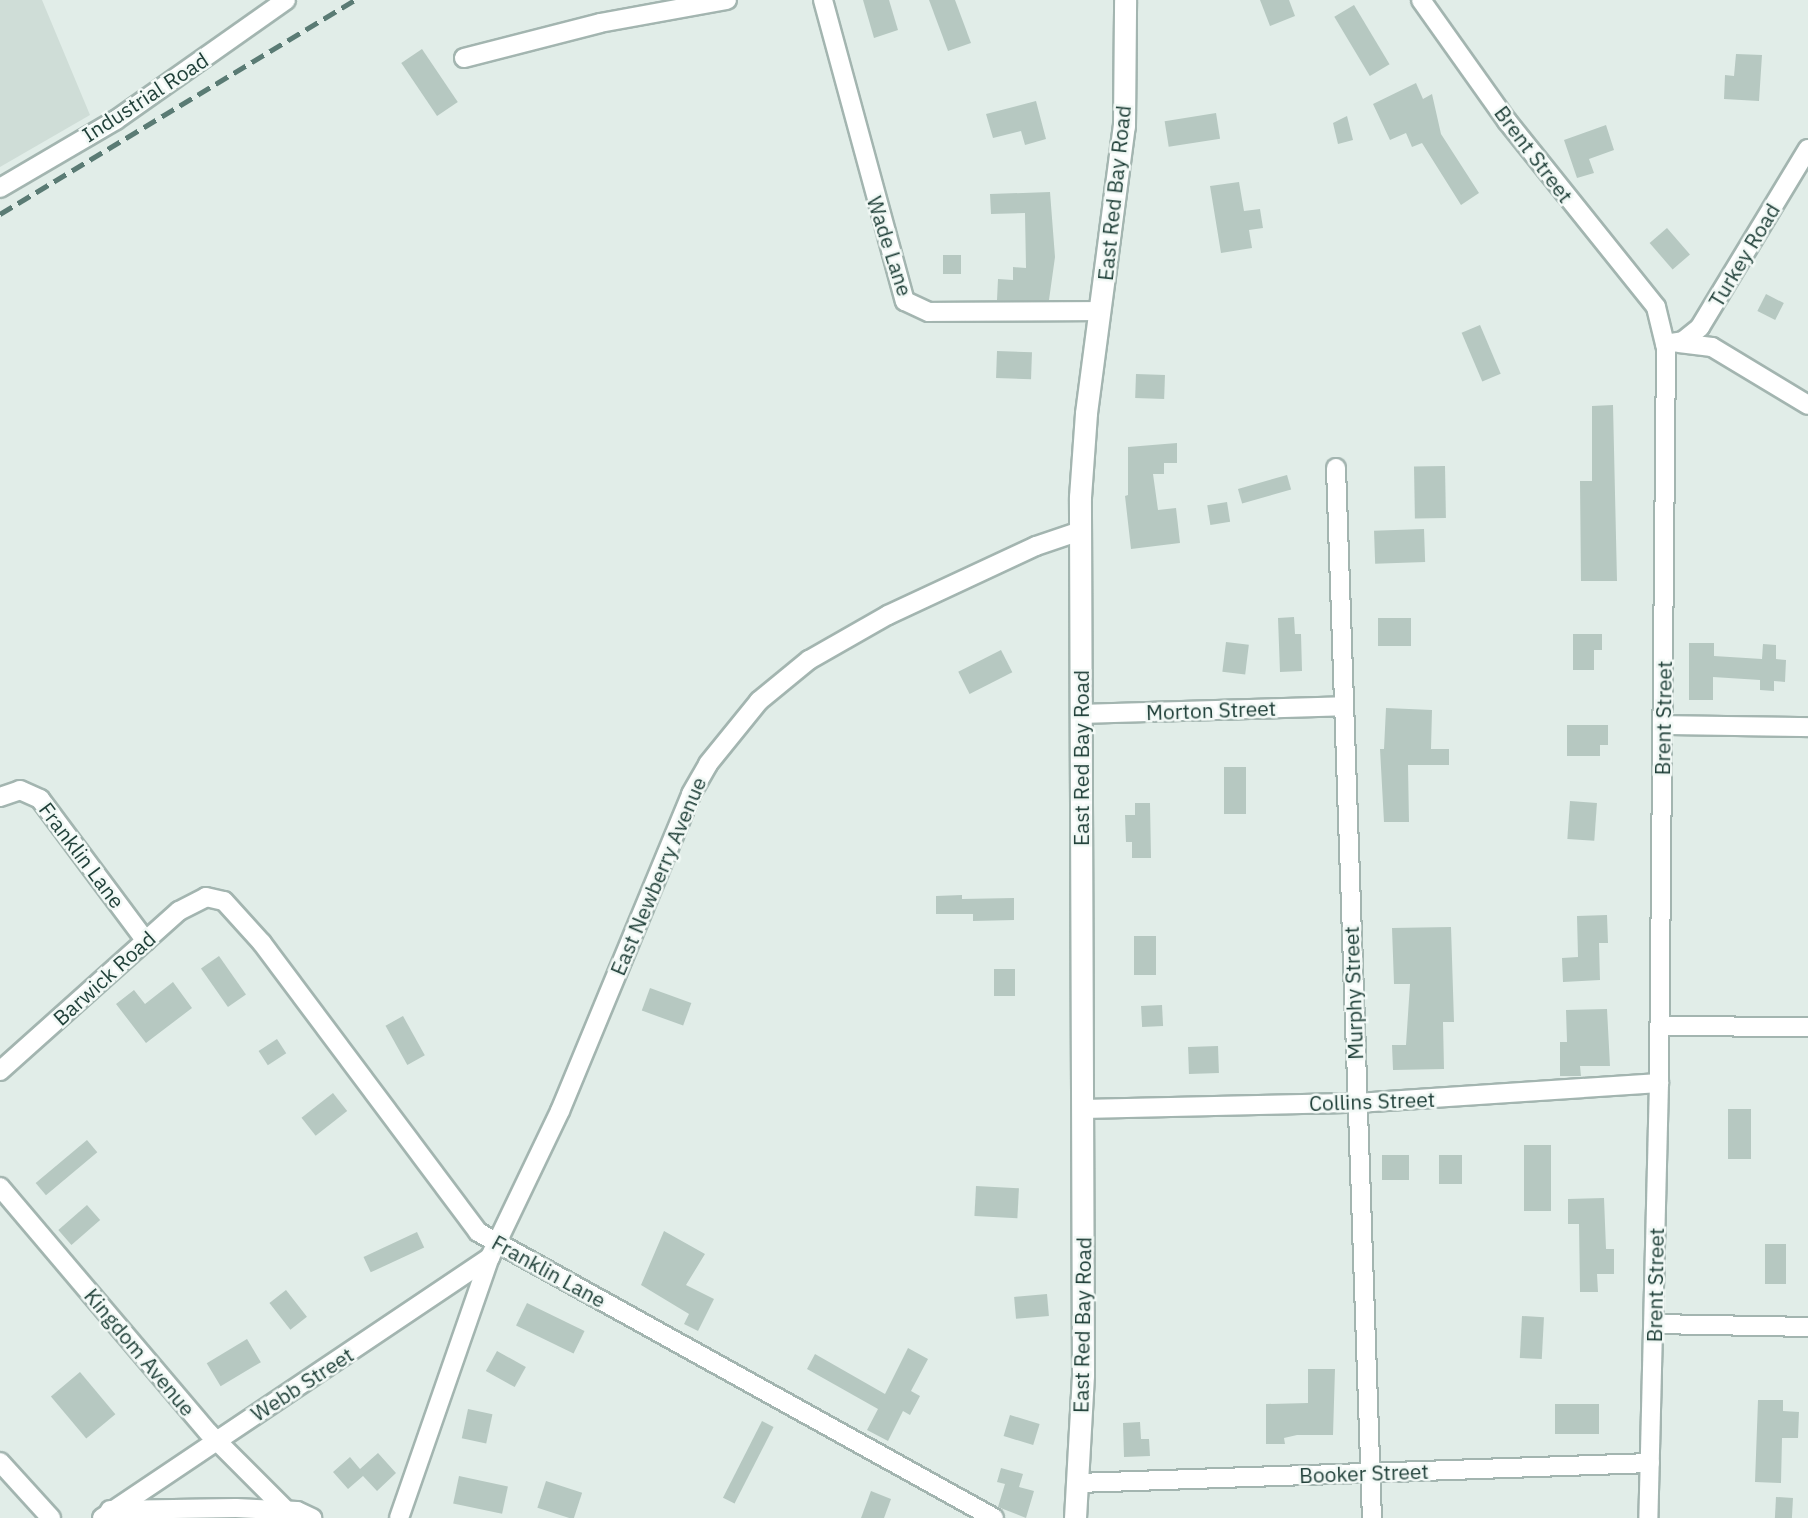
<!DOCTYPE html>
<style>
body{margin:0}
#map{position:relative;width:1808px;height:1518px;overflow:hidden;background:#e1ede8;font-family:"IBM Plex Sans",sans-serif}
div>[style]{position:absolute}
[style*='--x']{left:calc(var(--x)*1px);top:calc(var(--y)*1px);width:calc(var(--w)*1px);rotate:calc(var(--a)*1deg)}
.built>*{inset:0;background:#cfddd7}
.building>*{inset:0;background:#b6c8c1;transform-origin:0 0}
.roads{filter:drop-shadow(2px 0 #a3b5b0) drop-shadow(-2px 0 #a3b5b0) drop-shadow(0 2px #a3b5b0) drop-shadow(0 -2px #a3b5b0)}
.street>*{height:18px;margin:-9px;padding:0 9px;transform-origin:9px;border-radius:9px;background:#fff}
.secondary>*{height:21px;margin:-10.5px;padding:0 10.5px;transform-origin:10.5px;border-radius:10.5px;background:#fff}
.rail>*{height:5px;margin-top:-2.5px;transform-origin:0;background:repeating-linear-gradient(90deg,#5a7b74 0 14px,transparent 0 21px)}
span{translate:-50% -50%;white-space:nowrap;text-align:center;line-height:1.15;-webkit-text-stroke:5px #f2f9f6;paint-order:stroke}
.street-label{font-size:21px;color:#1f3f38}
</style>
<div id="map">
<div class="built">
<i style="clip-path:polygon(0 0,42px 0,90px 115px,0 167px)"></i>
</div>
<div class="building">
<i style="clip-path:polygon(863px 0,889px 0,898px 30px,874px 38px)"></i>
<i style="clip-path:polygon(929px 0,955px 0,971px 43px,948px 51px)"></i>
<i style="clip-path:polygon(1260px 0,1289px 0,1295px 16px,1270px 26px)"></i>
<i style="left:1354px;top:5px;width:69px;height:23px;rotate:59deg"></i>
<i style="left:422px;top:49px;width:64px;height:25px;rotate:56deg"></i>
<i style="clip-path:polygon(1736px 54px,1762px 55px,1759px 101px,1724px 99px,1725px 75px,1734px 76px)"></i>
<i style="clip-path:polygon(1416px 83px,1423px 99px,1432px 94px,1441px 134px,1479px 193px,1461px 205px,1422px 143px,1412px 147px,1406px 133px,1390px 140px,1373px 104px)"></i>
<i style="clip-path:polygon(1036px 101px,1046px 139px,1025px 145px,1021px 131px,993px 138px,986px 114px)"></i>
<i style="left:1216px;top:113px;width:26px;height:52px;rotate:81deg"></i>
<i style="clip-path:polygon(1347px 116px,1353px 140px,1338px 144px,1333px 123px)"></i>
<i style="clip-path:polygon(1606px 125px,1614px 150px,1589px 159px,1594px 173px,1577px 178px,1564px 140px)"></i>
<i style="clip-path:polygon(1239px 182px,1244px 211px,1260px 209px,1263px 228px,1249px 230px,1252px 248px,1221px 253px,1210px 186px)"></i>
<i style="clip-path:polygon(1050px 192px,1055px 257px,1049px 300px,997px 300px,998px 279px,1013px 280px,1013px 267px,1026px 268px,1025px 213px,991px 214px,990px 194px)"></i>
<i style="left:1667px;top:228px;width:35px;height:23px;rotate:49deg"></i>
<i style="left:943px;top:255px;width:18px;height:19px"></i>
<i style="left:1766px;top:294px;width:20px;height:19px;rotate:27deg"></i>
<i style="left:1480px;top:325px;width:53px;height:20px;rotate:67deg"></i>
<i style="left:997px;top:351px;width:35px;height:27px;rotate:2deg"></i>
<i style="left:1136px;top:374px;width:29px;height:24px;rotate:2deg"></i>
<i style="clip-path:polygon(1613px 405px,1617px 581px,1581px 581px,1580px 481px,1592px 481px,1592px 406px)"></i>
<i style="clip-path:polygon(1177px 443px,1177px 463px,1164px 463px,1164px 474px,1153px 474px,1158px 510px,1176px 508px,1180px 543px,1131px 549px,1125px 496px,1128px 495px,1128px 447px)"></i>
<i style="left:1445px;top:466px;width:52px;height:31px;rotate:89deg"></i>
<i style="left:1287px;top:475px;width:15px;height:51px;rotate:74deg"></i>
<i style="left:1227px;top:502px;width:20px;height:20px;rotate:81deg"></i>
<i style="left:1424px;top:529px;width:33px;height:50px;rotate:88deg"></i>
<i style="clip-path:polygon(1294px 617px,1295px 634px,1301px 634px,1302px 671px,1280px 672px,1278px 618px)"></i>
<i style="left:1411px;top:618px;width:28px;height:33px;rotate:90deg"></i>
<i style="clip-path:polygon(1573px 634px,1602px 634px,1602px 650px,1594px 650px,1594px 670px,1573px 670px)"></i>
<i style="left:1226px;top:642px;width:23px;height:30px;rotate:7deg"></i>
<i style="clip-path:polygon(1689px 643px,1714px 643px,1714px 656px,1762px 659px,1763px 644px,1776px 645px,1776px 659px,1786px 660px,1785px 682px,1774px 681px,1774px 691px,1760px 690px,1760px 680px,1713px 677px,1713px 700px,1689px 700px)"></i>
<i style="left:1001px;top:650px;width:25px;height:48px;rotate:63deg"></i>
<i style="clip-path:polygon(1386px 708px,1432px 710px,1431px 749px,1449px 749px,1449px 765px,1408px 765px,1409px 822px,1384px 822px,1380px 749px,1384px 749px)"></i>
<i style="clip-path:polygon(1567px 725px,1608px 725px,1608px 745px,1600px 745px,1600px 756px,1567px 756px)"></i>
<i style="left:1224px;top:767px;width:22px;height:47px"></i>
<i style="left:1570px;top:801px;width:27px;height:38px;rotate:4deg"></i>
<i style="clip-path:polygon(1135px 803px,1150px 803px,1151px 858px,1132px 858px,1132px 842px,1126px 842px,1125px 815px,1135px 815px)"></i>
<i style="clip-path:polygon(962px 895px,962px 899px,1014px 898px,1014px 920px,973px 921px,973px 914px,936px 914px,936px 896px)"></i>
<i style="clip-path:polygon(1607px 915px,1608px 943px,1599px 943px,1600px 980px,1563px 982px,1562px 958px,1578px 957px,1577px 916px)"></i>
<i style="clip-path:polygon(1451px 927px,1454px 1022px,1443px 1022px,1444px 1069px,1393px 1070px,1392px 1045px,1406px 1045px,1410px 984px,1394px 984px,1392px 928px)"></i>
<i style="left:1134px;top:936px;width:22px;height:39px"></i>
<i style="left:219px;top:956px;width:47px;height:22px;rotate:55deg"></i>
<i style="left:994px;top:969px;width:21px;height:27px"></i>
<i style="clip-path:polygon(173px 982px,192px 1008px,146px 1043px,116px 1004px,134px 990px,145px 1004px)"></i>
<i style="left:650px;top:988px;width:44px;height:24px;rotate:20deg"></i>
<i style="left:1162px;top:1005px;width:21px;height:21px;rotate:87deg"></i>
<i style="clip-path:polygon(1607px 1009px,1610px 1066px,1580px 1066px,1581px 1076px,1560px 1076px,1560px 1042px,1567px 1042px,1566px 1010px)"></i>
<i style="left:403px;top:1016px;width:45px;height:20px;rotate:61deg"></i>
<i style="left:277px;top:1039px;width:17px;height:22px;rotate:57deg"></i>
<i style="left:1218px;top:1046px;width:27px;height:30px;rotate:88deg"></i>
<i style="left:333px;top:1093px;width:23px;height:40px;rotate:52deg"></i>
<i style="left:1728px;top:1109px;width:23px;height:50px"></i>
<i style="left:87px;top:1140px;width:16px;height:67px;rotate:50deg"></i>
<i style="left:1524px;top:1145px;width:27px;height:66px"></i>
<i style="left:1382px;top:1155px;width:27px;height:25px"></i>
<i style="left:1439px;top:1155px;width:23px;height:29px"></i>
<i style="left:976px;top:1186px;width:43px;height:30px;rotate:3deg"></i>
<i style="clip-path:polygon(1604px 1198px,1606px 1249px,1614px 1249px,1614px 1274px,1597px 1274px,1598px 1292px,1580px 1292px,1579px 1224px,1568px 1224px,1568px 1199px)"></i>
<i style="left:87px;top:1205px;width:20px;height:38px;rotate:49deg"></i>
<i style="clip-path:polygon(664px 1231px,705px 1254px,686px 1285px,714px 1299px,698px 1331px,684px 1324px,689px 1314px,641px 1285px)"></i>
<i style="left:417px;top:1232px;width:17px;height:59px;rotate:65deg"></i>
<i style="left:1765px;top:1244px;width:21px;height:40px"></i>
<i style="left:286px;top:1290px;width:34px;height:21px;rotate:52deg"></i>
<i style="left:1047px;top:1294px;width:22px;height:33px;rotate:85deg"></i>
<i style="left:527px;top:1303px;width:64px;height:25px;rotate:26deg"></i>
<i style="left:1522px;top:1316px;width:22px;height:42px;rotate:3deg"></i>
<i style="left:247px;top:1339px;width:27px;height:47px;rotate:59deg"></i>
<i style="clip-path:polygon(908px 1348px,928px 1359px,911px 1391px,920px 1396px,910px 1415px,903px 1411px,888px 1441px,867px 1430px,878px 1409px,807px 1369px,815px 1354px,885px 1394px)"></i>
<i style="left:497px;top:1351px;width:33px;height:23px;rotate:29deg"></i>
<i style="clip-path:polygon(1308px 1369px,1335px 1369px,1333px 1435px,1297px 1435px,1284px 1438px,1285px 1444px,1266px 1444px,1266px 1404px,1308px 1403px)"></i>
<i style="left:80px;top:1372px;width:55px;height:38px;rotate:50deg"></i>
<i style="clip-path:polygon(1758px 1400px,1783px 1400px,1783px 1411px,1799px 1412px,1798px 1438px,1782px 1438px,1781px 1483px,1755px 1482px)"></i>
<i style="left:1555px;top:1404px;width:44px;height:30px"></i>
<i style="left:468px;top:1409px;width:25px;height:30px;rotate:12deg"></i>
<i style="left:1010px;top:1415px;width:31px;height:22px;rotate:17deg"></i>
<i style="left:762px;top:1421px;width:13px;height:86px;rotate:27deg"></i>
<i style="clip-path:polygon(1140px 1422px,1141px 1439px,1149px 1439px,1150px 1456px,1124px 1457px,1123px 1423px)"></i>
<i style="clip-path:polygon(378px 1453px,396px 1473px,377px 1491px,363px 1476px,348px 1489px,333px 1472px,350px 1457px,360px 1469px)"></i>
<i style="clip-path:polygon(1001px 1468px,1023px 1474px,1019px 1487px,1034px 1491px,1026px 1518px,998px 1507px,1005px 1484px,997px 1482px)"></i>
<i style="left:459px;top:1476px;width:50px;height:28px;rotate:12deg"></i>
<i style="left:546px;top:1481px;width:38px;height:28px;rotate:18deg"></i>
<i style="clip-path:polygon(871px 1491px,891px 1499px,884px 1518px,861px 1518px)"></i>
<i style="left:1776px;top:1497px;width:17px;height:21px;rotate:3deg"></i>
</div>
<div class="roads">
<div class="street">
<i style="--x:823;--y:0;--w:312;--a:74.8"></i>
<i style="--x:905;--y:301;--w:26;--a:25"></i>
<i style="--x:929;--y:312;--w:171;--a:-0.3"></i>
<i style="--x:1421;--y:0;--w:148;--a:54.6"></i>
<i style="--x:1507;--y:121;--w:238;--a:51.3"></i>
<i style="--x:1656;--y:307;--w:42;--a:76.3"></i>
<i style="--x:1666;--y:348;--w:735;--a:90.55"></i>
<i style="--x:1659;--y:1083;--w:435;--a:91.4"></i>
<i style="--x:464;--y:58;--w:140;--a:-14.4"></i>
<i style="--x:600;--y:23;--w:129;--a:-10.3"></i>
<i style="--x:0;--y:188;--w:134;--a:-30.4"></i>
<i style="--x:116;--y:120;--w:208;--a:-35.2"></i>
<i style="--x:1679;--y:343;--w:33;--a:7"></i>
<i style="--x:1712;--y:347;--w:112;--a:31.1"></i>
<i style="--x:1665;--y:344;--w:18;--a:-9"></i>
<i style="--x:1683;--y:341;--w:22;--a:-39"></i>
<i style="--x:1700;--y:327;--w:208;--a:-58.8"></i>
<i style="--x:1336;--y:468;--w:1051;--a:88.04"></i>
<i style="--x:1080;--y:714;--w:263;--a:-1.7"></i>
<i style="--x:1662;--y:725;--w:146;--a:0.8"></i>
<i style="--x:0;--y:797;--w:21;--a:-19"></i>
<i style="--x:20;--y:790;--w:22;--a:24"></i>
<i style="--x:40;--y:799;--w:177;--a:53.3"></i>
<i style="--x:1660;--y:1026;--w:148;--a:0.4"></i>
<i style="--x:0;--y:1071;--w:240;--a:-41.8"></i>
<i style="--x:179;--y:911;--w:30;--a:-27"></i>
<i style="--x:206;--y:897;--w:18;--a:13"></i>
<i style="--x:224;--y:901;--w:57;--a:47.9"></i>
<i style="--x:262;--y:943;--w:361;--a:53.2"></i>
<i style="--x:478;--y:1232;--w:590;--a:29"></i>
<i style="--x:1083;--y:1109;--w:274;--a:-1.3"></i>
<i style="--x:1357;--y:1103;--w:303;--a:-3.8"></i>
<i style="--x:0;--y:1187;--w:321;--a:49.7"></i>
<i style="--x:208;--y:1432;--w:110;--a:45"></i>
<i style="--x:1654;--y:1324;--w:154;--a:1.1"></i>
<i style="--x:0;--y:1462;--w:76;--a:47.7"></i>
<i style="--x:1078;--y:1483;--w:572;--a:-2"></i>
<i style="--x:110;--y:1510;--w:126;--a:-0.9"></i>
<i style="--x:236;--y:1508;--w:61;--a:2.8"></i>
<i style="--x:297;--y:1511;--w:17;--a:25"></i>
<i style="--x:102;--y:1518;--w:468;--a:-33.9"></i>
<i style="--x:490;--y:1257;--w:162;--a:-64.4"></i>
<i style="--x:560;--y:1111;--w:343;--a:-67.5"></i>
<i style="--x:691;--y:794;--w:34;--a:-60"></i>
<i style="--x:708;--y:764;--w:81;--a:-51"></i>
<i style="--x:759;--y:701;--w:65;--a:-39.4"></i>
<i style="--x:809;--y:660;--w:91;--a:-29.7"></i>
<i style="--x:888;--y:615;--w:163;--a:-25"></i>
<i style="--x:1036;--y:546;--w:46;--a:-18.8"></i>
<i style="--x:399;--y:1518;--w:276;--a:-70.8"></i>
</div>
<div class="secondary">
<i style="--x:1075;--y:1518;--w:143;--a:-86.8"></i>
<i style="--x:1083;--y:1375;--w:878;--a:-90.2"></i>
<i style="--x:1080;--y:497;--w:84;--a:-85.9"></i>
<i style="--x:1086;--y:413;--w:290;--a:-82.5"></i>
<i style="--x:1124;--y:126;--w:126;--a:-89.5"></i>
</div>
</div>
<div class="rail">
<i style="--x:0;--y:214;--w:415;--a:-31.1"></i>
</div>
<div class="street-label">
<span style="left:145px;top:97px;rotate:-33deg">Industrial Road</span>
<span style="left:1534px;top:154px;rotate:53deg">Brent Street</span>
<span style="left:1114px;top:193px;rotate:-84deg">East Red Bay Road</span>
<span style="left:890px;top:246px;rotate:72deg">Wade Lane</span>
<span style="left:1744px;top:255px;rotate:-59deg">Turkey Road</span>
<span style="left:1211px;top:710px;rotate:-2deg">Morton Street</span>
<span style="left:1663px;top:718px;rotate:-89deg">Brent Street</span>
<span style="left:1081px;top:758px;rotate:-90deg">East Red Bay Road</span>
<span style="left:82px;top:855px;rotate:53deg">Franklin Lane</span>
<span style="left:658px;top:876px;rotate:-67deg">East Newberry Avenue</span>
<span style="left:104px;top:978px;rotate:-42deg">Barwick Road</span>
<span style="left:1353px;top:993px;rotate:-92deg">Murphy Street</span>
<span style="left:1372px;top:1101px;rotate:-2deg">Collins Street</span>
<span style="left:549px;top:1271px;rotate:29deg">Franklin Lane</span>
<span style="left:1655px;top:1285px;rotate:-89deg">Brent Street</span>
<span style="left:1082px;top:1325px;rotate:-89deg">East Red Bay Road</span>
<span style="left:140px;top:1352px;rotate:50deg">Kingdom Avenue</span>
<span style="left:302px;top:1384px;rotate:-33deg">Webb Street</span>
<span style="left:1364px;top:1473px;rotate:-2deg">Booker Street</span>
</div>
</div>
